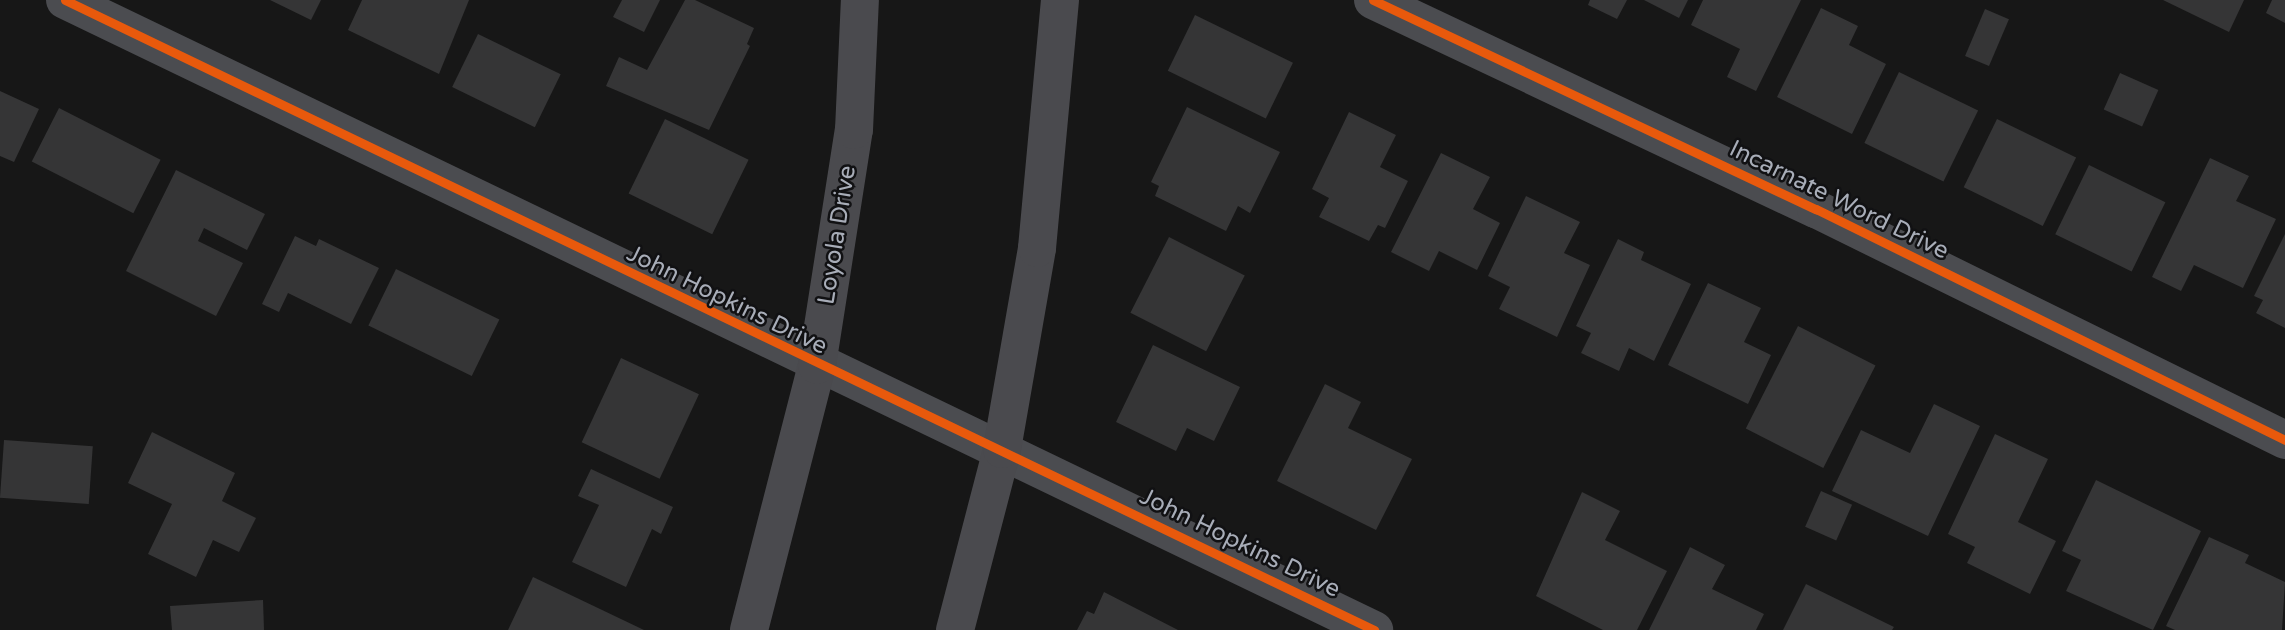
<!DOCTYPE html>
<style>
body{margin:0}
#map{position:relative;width:2285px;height:630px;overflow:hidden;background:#171717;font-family:"Varela Round",sans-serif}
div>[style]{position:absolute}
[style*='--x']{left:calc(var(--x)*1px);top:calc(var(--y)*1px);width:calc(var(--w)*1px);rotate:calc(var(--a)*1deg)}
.building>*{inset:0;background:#353536;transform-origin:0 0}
.minor>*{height:38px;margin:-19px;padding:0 19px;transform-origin:19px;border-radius:19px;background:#4b4c50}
.secondary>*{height:38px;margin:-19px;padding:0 19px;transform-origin:19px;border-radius:19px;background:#4a4a4e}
.cycleway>*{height:9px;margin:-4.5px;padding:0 4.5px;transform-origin:4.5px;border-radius:4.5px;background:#e8590c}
span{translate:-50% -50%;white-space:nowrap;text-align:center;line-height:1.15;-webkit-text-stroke:5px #111113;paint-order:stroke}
.street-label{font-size:24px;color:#a8adb8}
</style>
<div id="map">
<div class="building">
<i style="clip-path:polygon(270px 0,321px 0,311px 20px)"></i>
<i style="clip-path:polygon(362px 0,469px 0,439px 74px,348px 30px)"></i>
<i style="clip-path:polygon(622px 0,660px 0,644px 32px,613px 17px)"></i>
<i style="clip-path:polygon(685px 0,695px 0,754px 28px,747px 44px,750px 46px,709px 130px,606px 86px,619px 57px,647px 70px)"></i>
<i style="clip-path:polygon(1590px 0,1627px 0,1617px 19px,1588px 5px)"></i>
<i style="clip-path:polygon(1644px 0,1688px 0,1679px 18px)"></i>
<i style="clip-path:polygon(1703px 0,1801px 0,1756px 91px,1727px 77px,1740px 49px,1691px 25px)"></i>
<i style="clip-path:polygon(2163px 0,2244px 0,2229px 32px)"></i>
<i style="clip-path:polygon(2272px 0,2285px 0,2285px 23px,2266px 13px)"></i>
<i style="clip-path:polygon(1821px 8px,1858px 26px,1849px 45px,1886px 64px,1852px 134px,1777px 97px)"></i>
<i style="left:1985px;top:9px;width:26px;height:51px;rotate:23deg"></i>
<i style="left:1195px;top:15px;width:109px;height:62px;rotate:26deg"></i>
<i style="left:478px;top:34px;width:92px;height:59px;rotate:26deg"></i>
<i style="left:1899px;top:72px;width:88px;height:79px;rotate:26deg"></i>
<i style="left:2120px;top:73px;width:42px;height:40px;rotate:24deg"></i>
<i style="clip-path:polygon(0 91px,39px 109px,14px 162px,0 156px)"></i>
<i style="clip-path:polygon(1187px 107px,1280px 152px,1250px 213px,1238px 206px,1226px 231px,1155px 196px,1159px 186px,1151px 182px)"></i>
<i style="left:59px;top:108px;width:114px;height:60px;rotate:27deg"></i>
<i style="clip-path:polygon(1349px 112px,1396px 135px,1380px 167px,1408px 181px,1385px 228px,1378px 225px,1369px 241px,1319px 217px,1329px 198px,1312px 189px)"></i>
<i style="left:665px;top:119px;width:93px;height:83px;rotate:26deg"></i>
<i style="left:1997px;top:119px;width:88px;height:76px;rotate:26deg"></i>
<i style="clip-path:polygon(1441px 153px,1490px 177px,1473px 209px,1500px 223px,1477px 270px,1439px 251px,1429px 271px,1391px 252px)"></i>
<i style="clip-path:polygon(2210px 158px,2249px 176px,2236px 201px,2276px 219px,2243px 288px,2194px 265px,2181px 291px,2152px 277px)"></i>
<i style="left:2089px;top:165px;width:85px;height:77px;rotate:26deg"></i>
<i style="clip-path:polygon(176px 170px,265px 214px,247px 250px,204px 228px,198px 241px,243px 263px,216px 316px,126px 271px)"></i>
<i style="clip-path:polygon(1526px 196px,1580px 222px,1564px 253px,1590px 265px,1557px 337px,1499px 309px,1510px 287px,1488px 276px)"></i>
<i style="clip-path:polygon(2285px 234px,2285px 328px,2256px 313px,2263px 300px,2254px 296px)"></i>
<i style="clip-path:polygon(295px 236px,316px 246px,319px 239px,379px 268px,351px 324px,288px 293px,279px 312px,262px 304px)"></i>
<i style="left:1169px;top:237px;width:85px;height:85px;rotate:27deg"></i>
<i style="clip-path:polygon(1618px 239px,1644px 252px,1641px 260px,1691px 284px,1654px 361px,1629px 348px,1619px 371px,1581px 353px,1591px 333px,1576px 326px)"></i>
<i style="left:396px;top:269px;width:115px;height:63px;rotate:26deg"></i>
<i style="clip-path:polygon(1708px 283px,1761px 308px,1744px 342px,1771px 355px,1748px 404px,1668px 365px)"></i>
<i style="left:1798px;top:326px;width:87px;height:115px;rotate:27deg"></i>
<i style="clip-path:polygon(1153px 345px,1240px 387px,1214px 441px,1187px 428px,1176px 451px,1116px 422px)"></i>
<i style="left:621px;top:358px;width:86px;height:93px;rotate:25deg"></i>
<i style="clip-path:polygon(1325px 384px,1361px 402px,1348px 428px,1412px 459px,1376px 530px,1277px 481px)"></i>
<i style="clip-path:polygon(1934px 404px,1980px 426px,1928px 536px,1832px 491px,1861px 430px,1910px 453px)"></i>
<i style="clip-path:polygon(152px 432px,235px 473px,222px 501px,256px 518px,239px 552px,213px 540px,196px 577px,148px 554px,172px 504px,128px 483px)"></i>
<i style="clip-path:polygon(1995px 434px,2048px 459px,2018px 522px,2056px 541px,2030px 594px,1967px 563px,1975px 547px,1948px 534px)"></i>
<i style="left:4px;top:440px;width:89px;height:58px;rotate:4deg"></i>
<i style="clip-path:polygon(591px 469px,673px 507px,661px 534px,652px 529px,626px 587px,572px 562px,599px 505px,578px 496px)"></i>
<i style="clip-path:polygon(2096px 480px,2201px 531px,2153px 630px,2066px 591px,2081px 560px,2062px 551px)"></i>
<i style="left:1821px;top:491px;width:34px;height:39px;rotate:24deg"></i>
<i style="clip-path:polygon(1582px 492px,1620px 511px,1605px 540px,1667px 571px,1637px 630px,1603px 630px,1536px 596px)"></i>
<i style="clip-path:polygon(2209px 537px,2249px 555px,2245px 563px,2285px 582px,2282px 630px,2175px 630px,2166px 626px)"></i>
<i style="clip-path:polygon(1690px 547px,1725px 565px,1712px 589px,1764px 614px,1756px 630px,1649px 630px)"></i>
<i style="clip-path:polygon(533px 577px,644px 630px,508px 630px)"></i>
<i style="clip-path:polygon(1806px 584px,1894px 627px,1892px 630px,1783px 630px)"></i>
<i style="clip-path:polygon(1104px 592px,1178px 630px,1077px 630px,1087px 611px,1094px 614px)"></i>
<i style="clip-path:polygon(263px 600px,264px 630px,172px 630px,170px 606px)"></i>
</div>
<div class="minor">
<i style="--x:65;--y:0;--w:1453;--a:25.7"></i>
<i style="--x:1373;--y:0;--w:490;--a:25.3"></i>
<i style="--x:1816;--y:209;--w:523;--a:26.22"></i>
</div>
<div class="secondary">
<i style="--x:749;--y:630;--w:274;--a:-75.6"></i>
<i style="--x:817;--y:365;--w:238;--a:-81.1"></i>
<i style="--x:854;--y:130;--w:130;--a:-87.4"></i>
<i style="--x:955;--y:630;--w:187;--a:-75.4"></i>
<i style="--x:1002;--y:449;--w:204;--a:-80.1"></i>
<i style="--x:1037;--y:248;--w:249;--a:-84.7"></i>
</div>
<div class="cycleway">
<i style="--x:65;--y:0;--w:1453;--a:25.7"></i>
<i style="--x:1373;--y:0;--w:490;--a:25.3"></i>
<i style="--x:1816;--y:209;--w:523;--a:26.22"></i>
</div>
<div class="street-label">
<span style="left:1839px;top:200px;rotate:26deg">Incarnate Word Drive</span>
<span style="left:837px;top:235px;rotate:-81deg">Loyola Drive</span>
<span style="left:727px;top:300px;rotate:26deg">John Hopkins Drive</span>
<span style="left:1240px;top:543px;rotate:26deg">John Hopkins Drive</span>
</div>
</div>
